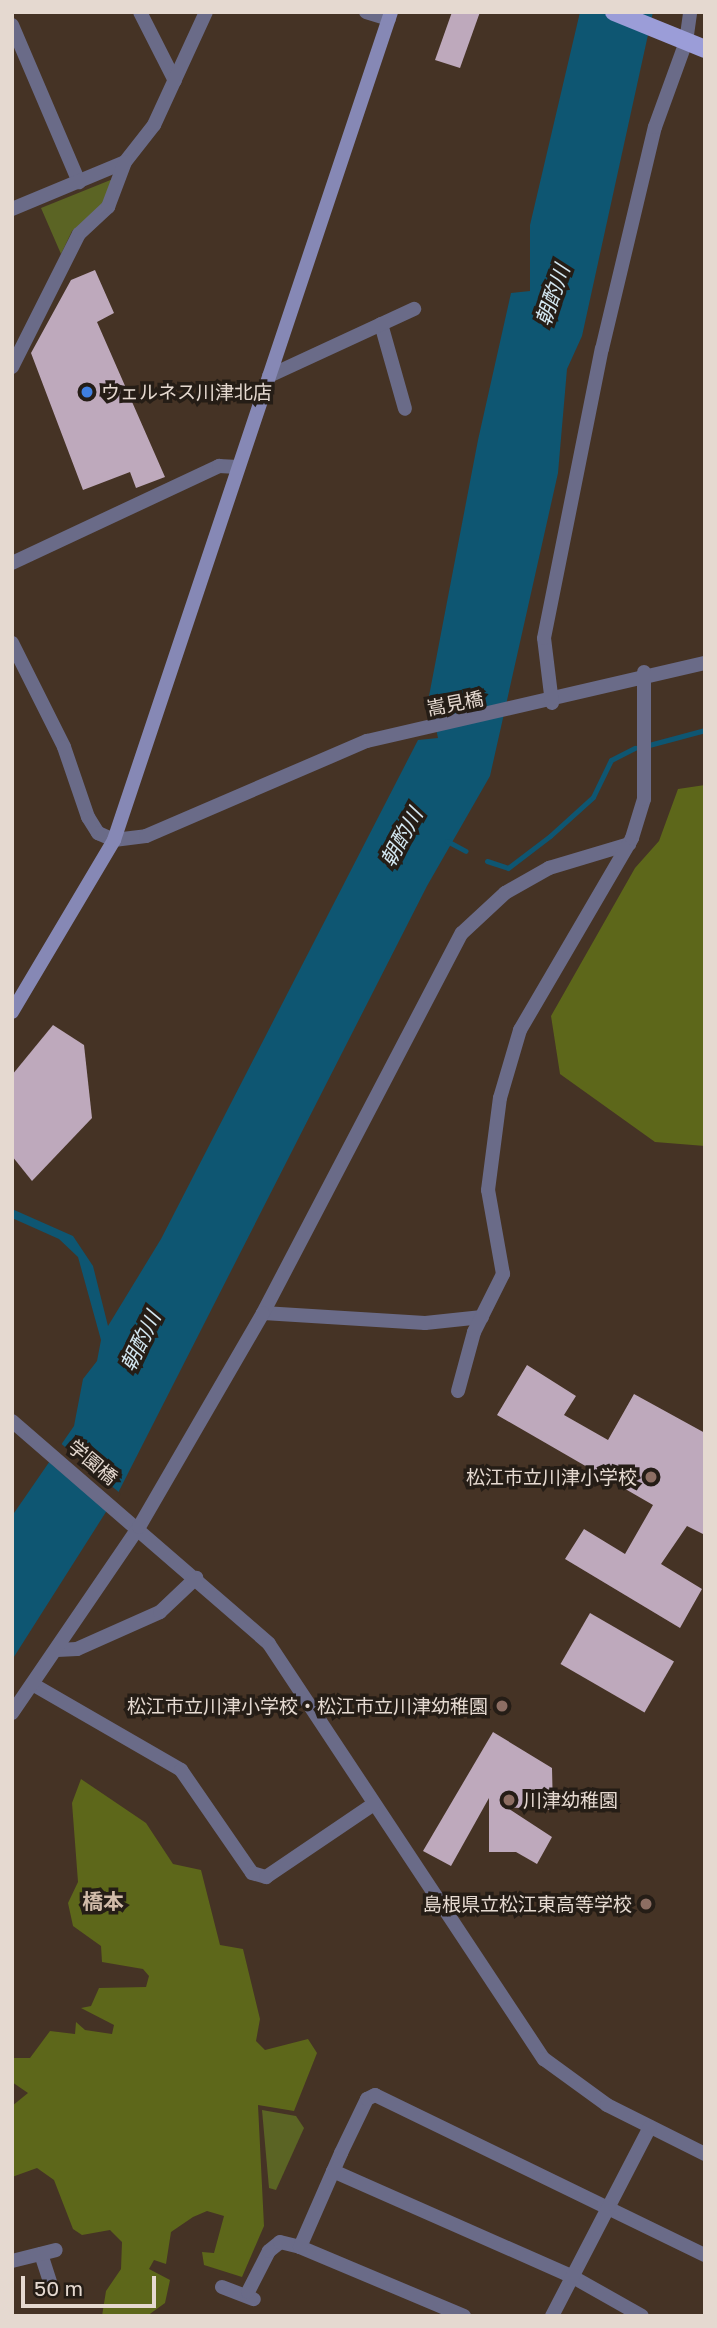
<!DOCTYPE html>
<meta charset="utf-8">
<style>
body{margin:0}
#map{position:relative;width:717px;height:2328px;overflow:hidden;background:#453325;font-family:"Golos Text","Noto Sans JP",sans-serif}
div>[style]{position:absolute}
[style*='--x']{left:calc(var(--x)*1px);top:calc(var(--y)*1px);width:calc(var(--w)*1px);rotate:calc(var(--a)*1deg)}
.green>*{inset:0;background:#5b6424}
.forest>*{inset:0;background:#5d671a}
.water>*{inset:0;background:#0e5672}
.pier>*{inset:0;background:#453325}
.stream>*{height:5px;margin:-2.5px;padding:0 2.5px;transform-origin:2.5px;border-radius:2.5px;background:#0e5672}
.building>*{inset:0;background:#bea9bc;transform-origin:0 0}
.street>*{height:14px;margin:-7px;padding:0 7px;transform-origin:7px;border-radius:7px;background:#6a6b88}
.secondary>*{height:14px;margin:-7px;padding:0 7px;transform-origin:7px;border-radius:7px;background:#8688b5}
.primary>*{height:18px;margin:-9px;padding:0 9px;transform-origin:9px;border-radius:9px;background:#9b9dd8}
.dots>*{width:19px;height:19px;translate:-50% -50%;box-sizing:border-box;border:4px solid #251d16;border-radius:50%}
span{translate:-50% -50%;white-space:nowrap;text-align:center;line-height:1.15;-webkit-text-stroke:7px #251d16;paint-order:stroke}
.poi-label{font-size:19px;color:#e5d9d0}
.left{translate:0 -50%;text-align:left}
.right{translate:-100% -50%;text-align:right}
.street-label{font-size:19px;color:#e5d9d0}
.water-label{font-size:21px;color:#d3e7f1;font-style:italic}
.neighbourhood-label{font-size:21px;color:#d2bcaa;font-weight:700}
.frame{position:absolute;inset:0;border:14px solid #e5d9d0;pointer-events:none}
.scale{position:absolute;left:21px;top:2276px;width:135px;height:32px;box-sizing:border-box;border:4px solid #e5d9d0;border-top:0;padding-left:9px;font-size:21px;line-height:24px;white-space:nowrap;color:#e5d9d0;-webkit-text-stroke:5px #251d16;paint-order:stroke}
</style>
<div id="map">
<div class="green">
<i style="clip-path:polygon(113px 179px,106px 203px,72px 231px,61px 254px,41px 208px)"></i>
<i style="clip-path:polygon(262px 2110px,296px 2116px,304px 2128px,276px 2190px,269px 2188px)"></i>
</div>
<div class="forest">
<i style="clip-path:polygon(705px 785px,705px 1146px,655px 1142px,560px 1074px,551px 1016px,635px 868px,659px 841px,678px 789px)"></i>
<i style="clip-path:polygon(81px 1779px,146px 1823px,173px 1864px,201px 1870px,220px 1945px,243px 1949px,260px 2019px,256px 2041px,265px 2050px,308px 2039px,317px 2053px,294px 2111px,258px 2105px,264px 2226px,242px 2277px,204px 2265px,202px 2252px,214px 2253px,224px 2216px,207px 2211px,193px 2217px,171px 2232px,166px 2264px,154px 2260px,149px 2269px,170px 2280px,165px 2303px,147px 2316px,102px 2316px,106px 2291px,121px 2269px,122px 2242px,110px 2230px,82px 2235px,73px 2229px,54px 2180px,37px 2168px,12px 2177px,12px 2106px,28px 2093px,12px 2082px,12px 2058px,30px 2058px,50px 2031px,75px 2034px,76px 2022px,85px 2030px,112px 2034px,114px 2025px,81px 2008px,91px 2006px,99px 1988px,146px 1987px,149px 1976px,143px 1969px,102px 1962px,101px 1946px,73px 1926px,68px 1903px,78px 1882px,72px 1803px)"></i>
</div>
<div class="water">
<i style="clip-path:polygon(580px 12px,653px 12px,582px 336px,567px 369px,558px 473px,490px 776px,427px 886px,118px 1493px,12px 1660px,12px 1516px,74px 1426px,83px 1379px,97px 1361px,101px 1340px,78px 1257px,59px 1239px,12px 1218px,12px 1209px,73px 1236px,93px 1266px,108px 1326px,161px 1239px,418px 740px,438px 738px,429px 696px,478px 440px,511px 293px,530px 291px,530px 225px)"></i>
</div>
<div class="pier">
<i style="clip-path:polygon(58px 1441px,121px 1494px,110px 1514px,48px 1461px)"></i>
</div>
<div class="stream">
<i style="--x:649;--y:745;--w:58;--a:-15"></i>
<i style="--x:447;--y:841;--w:21;--a:28"></i>
<i style="--x:487;--y:861;--w:22;--a:18"></i>
<i style="--x:508;--y:868;--w:53;--a:-37.3"></i>
<i style="--x:550;--y:836;--w:58;--a:-42.2"></i>
<i style="--x:593;--y:797;--w:41;--a:-64.1"></i>
<i style="--x:611;--y:760;--w:27;--a:-27"></i>
</div>
<div class="building">
<i style="clip-path:polygon(452px 12px,480px 12px,460px 68px,435px 60px)"></i>
<i style="clip-path:polygon(95px 270px,114px 313px,97px 322px,165px 477px,136px 488px,130px 472px,83px 490px,31px 353px,71px 280px)"></i>
<i style="clip-path:polygon(53px 1025px,84px 1045px,92px 1118px,32px 1181px,12px 1156px,12px 1075px)"></i>
<i style="clip-path:polygon(527px 1365px,576px 1396px,564px 1415px,608px 1440px,634px 1394px,705px 1433px,705px 1535px,687px 1526px,661px 1564px,702px 1589px,680px 1628px,565px 1559px,584px 1529px,625px 1554px,653px 1505px,497px 1415px)"></i>
<i style="left:590px;top:1613px;width:97px;height:59px;rotate:30deg"></i>
<i style="clip-path:polygon(493px 1732px,552px 1768px,553px 1810px,506px 1807px,552px 1837px,537px 1864px,516px 1852px,489px 1852px,489px 1798px,451px 1866px,423px 1851px)"></i>
</div>
<div class="street">
<i style="--x:140;--y:12;--w:77;--a:63.1"></i>
<i style="--x:366;--y:12;--w:24;--a:17"></i>
<i style="--x:12;--y:25;--w:171;--a:66.9"></i>
<i style="--x:12;--y:209;--w:122;--a:-22.6"></i>
<i style="--x:125;--y:162;--w:47;--a:-51.9"></i>
<i style="--x:154;--y:125;--w:124;--a:-65.3"></i>
<i style="--x:381;--y:324;--w:88;--a:74.2"></i>
<i style="--x:12;--y:367;--w:149;--a:-63.3"></i>
<i style="--x:79;--y:234;--w:40;--a:-43"></i>
<i style="--x:108;--y:207;--w:48;--a:-69.3"></i>
<i style="--x:269;--y:376;--w:160;--a:-24.8"></i>
<i style="--x:12;--y:563;--w:229;--a:-25.1"></i>
<i style="--x:219;--y:466;--w:19;--a:3"></i>
<i style="--x:12;--y:643;--w:116;--a:63.4"></i>
<i style="--x:64;--y:747;--w:74;--a:71.1"></i>
<i style="--x:88;--y:817;--w:19;--a:58"></i>
<i style="--x:98;--y:833;--w:17;--a:24"></i>
<i style="--x:114;--y:840;--w:32;--a:-7"></i>
<i style="--x:146;--y:836;--w:241;--a:-23.3"></i>
<i style="--x:367;--y:741;--w:347;--a:-13"></i>
<i style="--x:552;--y:703;--w:65;--a:-97"></i>
<i style="--x:544;--y:638;--w:295;--a:-78.7"></i>
<i style="--x:602;--y:349;--w:228;--a:-76.6"></i>
<i style="--x:655;--y:127;--w:90;--a:-70"></i>
<i style="--x:686;--y:42;--w:30;--a:-82"></i>
<i style="--x:482;--y:1317;--w:57;--a:174"></i>
<i style="--x:425;--y:1323;--w:162;--a:-176.5"></i>
<i style="--x:263;--y:1313;--w:429;--a:-62.4"></i>
<i style="--x:462;--y:933;--w:59;--a:-42.9"></i>
<i style="--x:505;--y:893;--w:51;--a:-29.6"></i>
<i style="--x:549;--y:868;--w:84;--a:-16.7"></i>
<i style="--x:458;--y:1391;--w:61;--a:-74.8"></i>
<i style="--x:474;--y:1332;--w:65;--a:-63.4"></i>
<i style="--x:503;--y:1274;--w:85;--a:-100.1"></i>
<i style="--x:488;--y:1190;--w:93;--a:-82.6"></i>
<i style="--x:500;--y:1098;--w:71;--a:-73.6"></i>
<i style="--x:520;--y:1030;--w:222;--a:-59.7"></i>
<i style="--x:632;--y:838;--w:41;--a:-72.9"></i>
<i style="--x:644;--y:799;--w:127;--a:-90"></i>
<i style="--x:12;--y:1421;--w:340;--a:40.9"></i>
<i style="--x:269;--y:1644;--w:498;--a:56.5"></i>
<i style="--x:544;--y:2059;--w:78;--a:36.1"></i>
<i style="--x:607;--y:2105;--w:110;--a:26.6"></i>
<i style="--x:57;--y:1650;--w:20;--a:-3"></i>
<i style="--x:77;--y:1649;--w:91;--a:-24"></i>
<i style="--x:160;--y:1612;--w:50;--a:-43.4"></i>
<i style="--x:34;--y:1685;--w:170;--a:30"></i>
<i style="--x:181;--y:1770;--w:125;--a:55.4"></i>
<i style="--x:252;--y:1873;--w:15;--a:16"></i>
<i style="--x:266;--y:1877;--w:130;--a:-34.1"></i>
<i style="--x:12;--y:1713;--w:225;--a:-55.7"></i>
<i style="--x:139;--y:1527;--w:247;--a:-59.9"></i>
<i style="--x:333;--y:2171;--w:262;--a:23.8"></i>
<i style="--x:573;--y:2277;--w:79;--a:29.5"></i>
<i style="--x:41;--y:2254;--w:29;--a:72"></i>
<i style="--x:12;--y:2261;--w:45;--a:-14"></i>
<i style="--x:222;--y:2287;--w:34;--a:21"></i>
<i style="--x:248;--y:2292;--w:46;--a:-62.9"></i>
<i style="--x:269;--y:2251;--w:14;--a:-39"></i>
<i style="--x:280;--y:2242;--w:21;--a:14"></i>
<i style="--x:464;--y:2316;--w:178;--a:-157.2"></i>
<i style="--x:300;--y:2247;--w:103;--a:-66.4"></i>
<i style="--x:341;--y:2153;--w:60;--a:-64.3"></i>
<i style="--x:367;--y:2099;--w:9;--a:-27"></i>
<i style="--x:375;--y:2095;--w:367;--a:25.9"></i>
<i style="--x:552;--y:2316;--w:213;--a:-62.6"></i>
</div>
<div class="secondary">
<i style="--x:12;--y:1012;--w:200;--a:-59.3"></i>
<i style="--x:114;--y:840;--w:873;--a:-71.5"></i>
</div>
<div class="primary">
<i style="--x:614;--y:12;--w:98;--a:22.1"></i>
</div>
<div class="dots">
<i style="left:87px;top:392px;background:#3f7fe0"></i>
<i style="left:651px;top:1477px;background:#8d6e63"></i>
<i style="left:502px;top:1706px;background:#8d6e63"></i>
<i style="left:509px;top:1800px;background:#8d6e63"></i>
<i style="left:646px;top:1904px;background:#8d6e63"></i>
</div>
<div class="poi-label">
<span class="left" style="left:101px;top:392px">ウェルネス川津北店</span>
<span class="right" style="left:637px;top:1477px">松江市立川津小学校</span>
<span class="right" style="left:488px;top:1706px">松江市立川津小学校・松江市立川津幼稚園</span>
<span class="left" style="left:523px;top:1800px">川津幼稚園</span>
<span class="right" style="left:632px;top:1904px">島根県立松江東高等学校</span>
</div>
<div class="street-label">
<span style="left:455px;top:703px;rotate:-11deg">嵩見橋</span>
<span style="left:93px;top:1462px;rotate:40deg">学園橋</span>
</div>
<div class="water-label">
<span style="left:552px;top:295px;rotate:-71deg">朝酌川</span>
<span style="left:401px;top:837px;rotate:-61deg">朝酌川</span>
<span style="left:140px;top:1341px;rotate:-64deg">朝酌川</span>
</div>
<div class="neighbourhood-label">
<span style="left:103px;top:1901px">橋本</span>
</div>
<div class="frame"></div>
<div class="scale">50 m</div>
</div>
